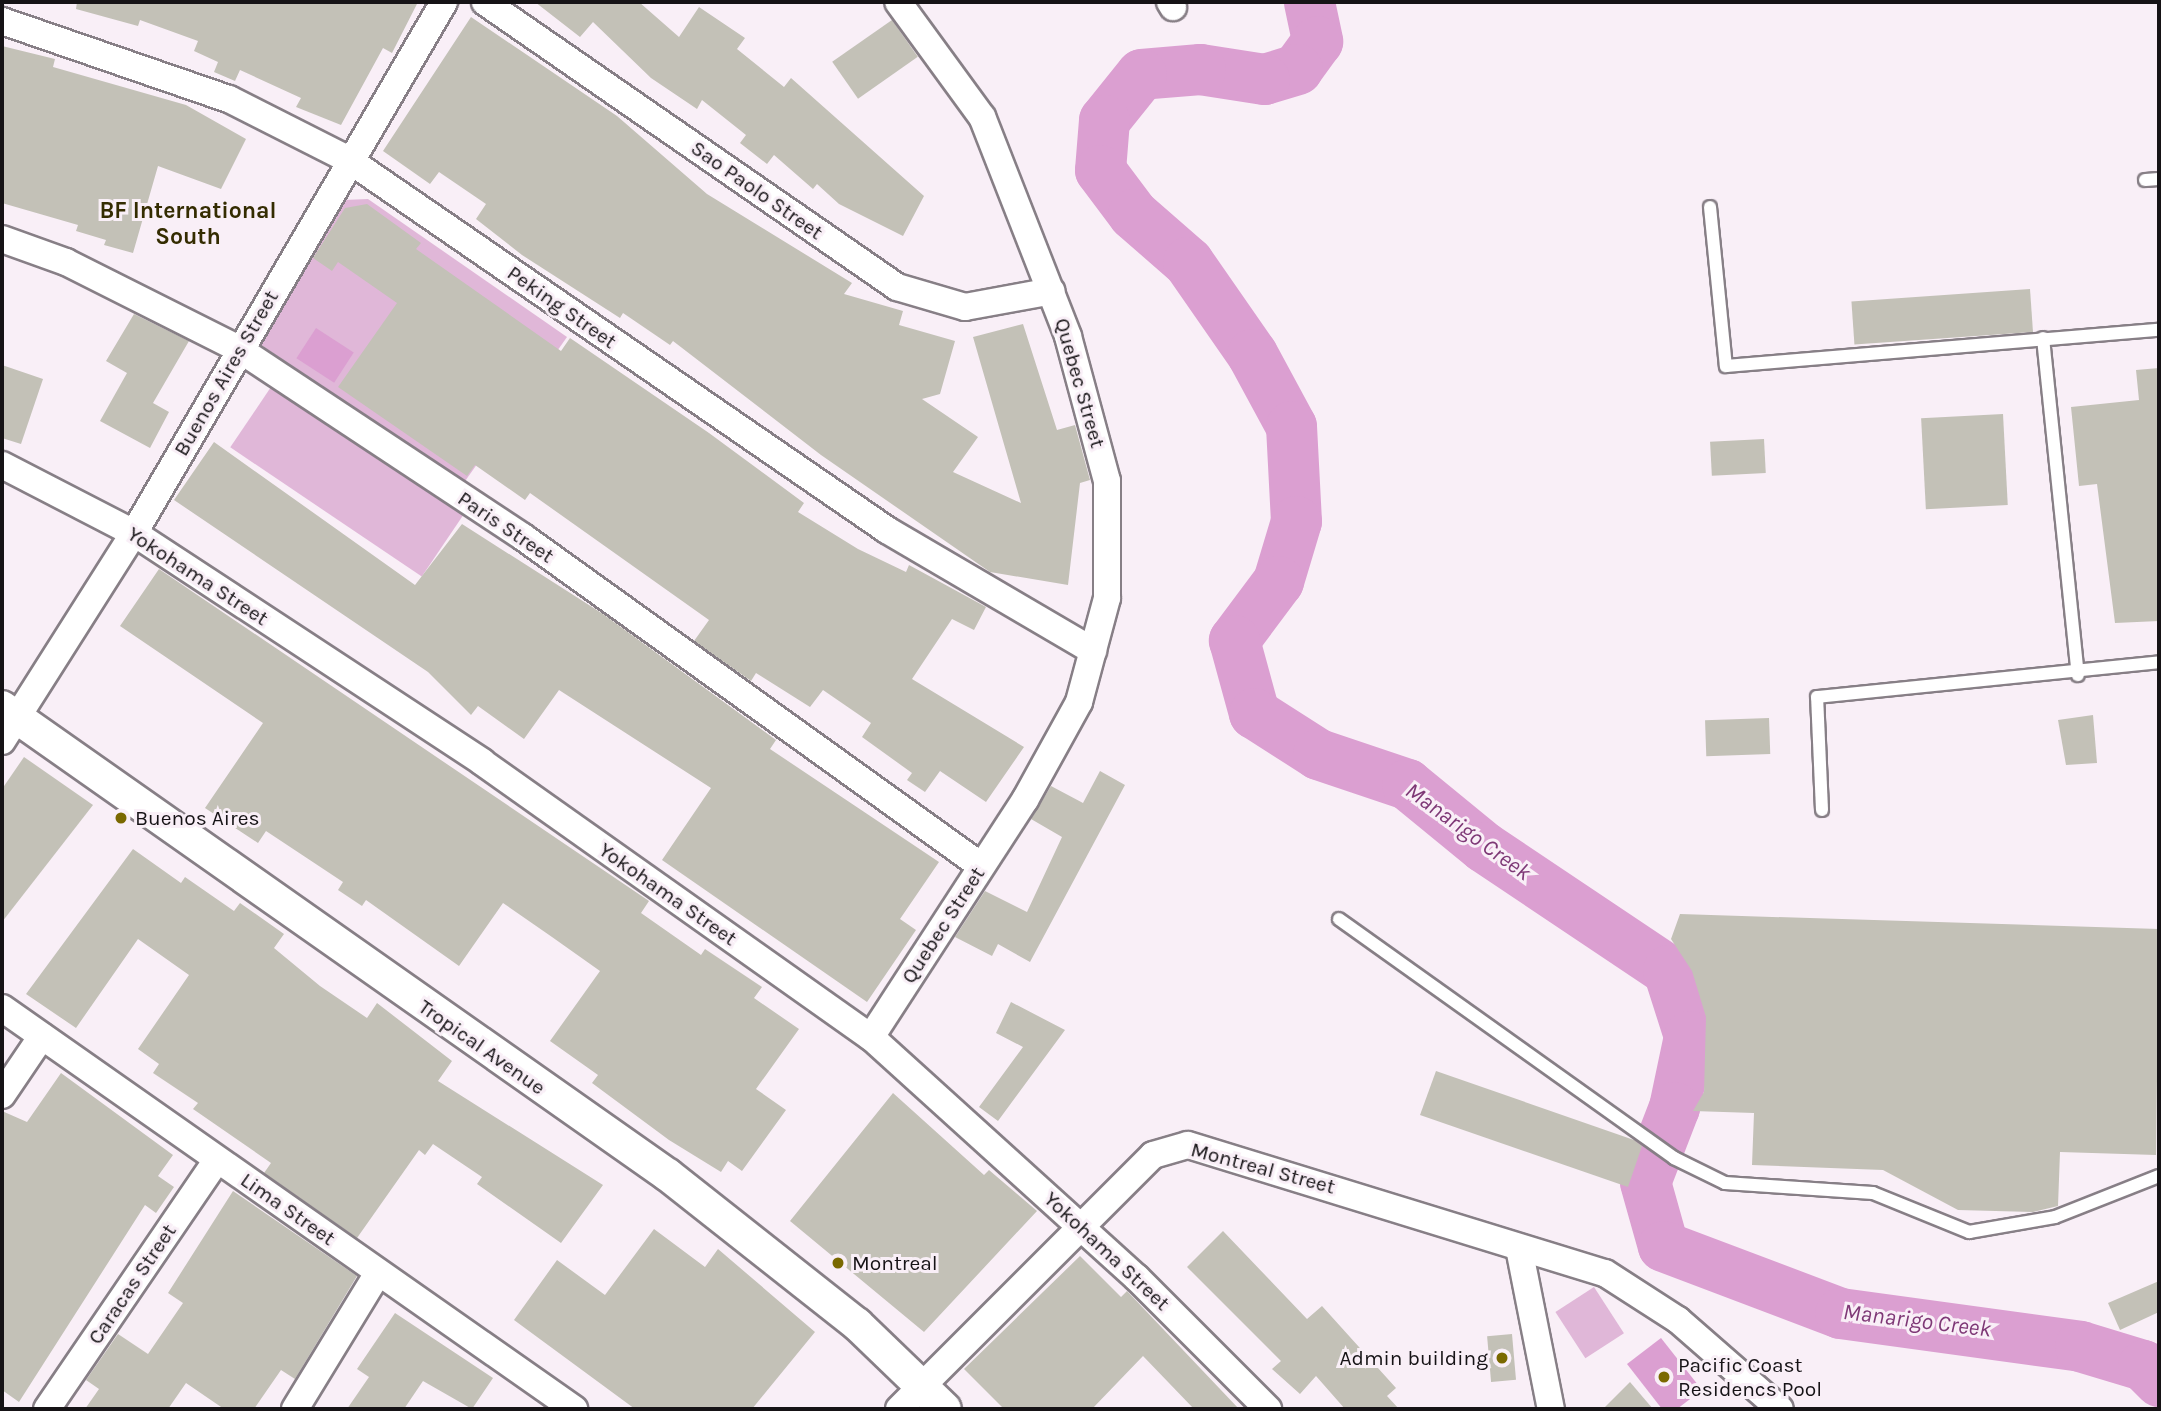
<!DOCTYPE html>
<style>
body{margin:0}
#map{position:relative;width:2161px;height:1411px;overflow:hidden;background:#f9eff7;font-family:Karla,sans-serif}
div>[style]{position:absolute}
[style*='--x']{left:calc(var(--x)*1px);top:calc(var(--y)*1px);width:calc(var(--w)*1px);rotate:calc(var(--a)*1deg)}
.green>*{inset:0;background:#e0b7d8;transform-origin:0 0}
.water>*{inset:0;background:#db9fd1;transform-origin:0 0}
.river>*{height:51px;margin:-25.5px;padding:0 25.5px;transform-origin:25.5px;border-radius:25.5px;background:#db9fd1}
.building>*{inset:0;background:#c3c1b7;transform-origin:0 0}
.roads{filter:drop-shadow(2px 0 #877f86) drop-shadow(-2px 0 #877f86) drop-shadow(0 2px #877f86) drop-shadow(0 -2px #877f86)}
.service>*{height:12px;margin:-6px;padding:0 6px;transform-origin:6px;border-radius:6px;background:#fff}
.minor>*{height:26px;margin:-13px;padding:0 13px;transform-origin:13px;border-radius:13px;background:#fff}
.tertiary>*{height:32px;margin:-16px;padding:0 16px;transform-origin:16px;border-radius:16px;background:#fff}
.dots>*{width:19px;height:19px;translate:-50% -50%;box-sizing:border-box;border:4px solid #f9eff7;border-radius:50%}
span{translate:-50% -50%;white-space:nowrap;text-align:center;line-height:1.15;-webkit-text-stroke:6px #f9eff7;paint-order:stroke}
.street-label{font-size:21px;color:#161316}
.poi-label{font-size:21px;color:#161316}
.left{translate:0 -50%;text-align:left}
.right{translate:-100% -50%;text-align:right}
.neighbourhood-label{font-size:23px;color:#342c01;font-weight:700}
.water-label{font-size:23px;color:#7e3876;font-style:italic}
.frame{position:absolute;inset:0;border:4px solid #161316;pointer-events:none}
</style>
<div id="map">
<div class="green">
<i style="clip-path:polygon(368px 199px,567px 337px,463px 484px,257px 342px,343px 200px)"></i>
<i style="left:275px;top:381px;width:231px;height:80px;rotate:34deg"></i>
<i style="left:1594px;top:1287px;width:55px;height:46px;rotate:57deg"></i>
</div>
<div class="water">
<i style="left:316px;top:328px;width:45px;height:36px;rotate:33deg"></i>
<i style="clip-path:polygon(1661px 1338px,1702px 1390px,1677px 1409px,1662px 1409px,1627px 1364px)"></i>
</div>
<div class="river">
<i style="--x:1309;--y:2;--w:40;--a:78"></i>
<i style="--x:1317;--y:41;--w:34;--a:126"></i>
<i style="--x:1297;--y:69;--w:34;--a:163"></i>
<i style="--x:1264;--y:79;--w:65;--a:-171.1"></i>
<i style="--x:1200;--y:69;--w:59;--a:175.2"></i>
<i style="--x:1141;--y:74;--w:59;--a:128.8"></i>
<i style="--x:1104;--y:120;--w:50;--a:94.6"></i>
<i style="--x:1100;--y:170;--w:55;--a:53.1"></i>
<i style="--x:1133;--y:214;--w:73;--a:41.1"></i>
<i style="--x:1188;--y:262;--w:112;--a:55.2"></i>
<i style="--x:1252;--y:354;--w:82;--a:61.6"></i>
<i style="--x:1291;--y:426;--w:95;--a:87"></i>
<i style="--x:1296;--y:521;--w:63;--a:106.7"></i>
<i style="--x:1278;--y:581;--w:74;--a:126.7"></i>
<i style="--x:1234;--y:640;--w:76;--a:74.7"></i>
<i style="--x:1254;--y:713;--w:76;--a:32.6"></i>
<i style="--x:1318;--y:754;--w:94;--a:18.6"></i>
<i style="--x:1407;--y:784;--w:99;--a:39.3"></i>
<i style="--x:1484;--y:847;--w:221;--a:33.8"></i>
<i style="--x:1668;--y:970;--w:69;--a:72.3"></i>
<i style="--x:1689;--y:1036;--w:73;--a:101.9"></i>
<i style="--x:1674;--y:1107;--w:80;--a:111.1"></i>
<i style="--x:1645;--y:1182;--w:66;--a:74.3"></i>
<i style="--x:1663;--y:1246;--w:189;--a:20.7"></i>
<i style="--x:1840;--y:1313;--w:242;--a:7.8"></i>
<i style="--x:2080;--y:1346;--w:66;--a:16.8"></i>
<i style="--x:2143;--y:1365;--w:23;--a:45"></i>
</div>
<div class="building">
<i style="clip-path:polygon(77px 2px,418px 2px,392px 53px,383px 48px,341px 125px,296px 107px,301px 98px,240px 70px,235px 81px,214px 72px,218px 62px,194px 51px,198px 41px,140px 20px,138px 26px,76px 9px)"></i>
<i style="clip-path:polygon(535px 2px,639px 2px,679px 37px,699px 7px,745px 38px,737px 49px,784px 87px,791px 78px,924px 196px,903px 236px,839px 204px,817px 184px,813px 189px,774px 155px,767px 164px,740px 143px,746px 135px,702px 100px,697px 109px,651px 78px,593px 22px,580px 37px)"></i>
<i style="clip-path:polygon(471px 17px,617px 116px,707px 194px,852px 283px,844px 294px,903px 311px,899px 325px,955px 341px,940px 394px,922px 399px,978px 437px,953px 472px,1021px 503px,973px 337px,1023px 324px,1057px 430px,1075px 425px,1090px 480px,1080px 483px,1068px 585px,990px 572px,821px 455px,673px 341px,670px 345px,623px 313px,620px 318px,522px 255px,476px 219px,486px 204px,439px 172px,430px 184px,383px 151px)"></i>
<i style="left:892px;top:20px;width:45px;height:73px;rotate:55deg"></i>
<i style="clip-path:polygon(2px 46px,55px 59px,53px 67px,186px 105px,246px 139px,221px 189px,158px 166px,133px 253px,104px 245px,106px 240px,76px 231px,78px 225px,2px 203px)"></i>
<i style="clip-path:polygon(367px 204px,421px 243px,416px 249px,561px 351px,570px 338px,709px 433px,804px 503px,798px 512px,858px 549px,906px 572px,909px 565px,986px 607px,974px 630px,952px 619px,912px 679px,1024px 747px,986px 802px,940px 771px,925px 792px,907px 780px,912px 773px,862px 737px,871px 723px,823px 690px,810px 707px,756px 673px,751px 681px,694px 641px,709px 620px,530px 493px,525px 500px,475px 465px,467px 476px,338px 387px,397px 303px,338px 262px,332px 271px,313px 258px,345px 208px)"></i>
<i style="left:2030px;top:289px;width:43px;height:179px;rotate:86deg"></i>
<i style="clip-path:polygon(134px 314px,189px 341px,153px 403px,169px 412px,150px 448px,100px 421px,127px 373px,106px 361px)"></i>
<i style="clip-path:polygon(2px 365px,43px 379px,21px 444px,2px 438px)"></i>
<i style="clip-path:polygon(2159px 368px,2159px 621px,2115px 623px,2097px 484px,2079px 486px,2071px 407px,2139px 400px,2136px 370px)"></i>
<i style="left:2003px;top:414px;width:91px;height:82px;rotate:87deg"></i>
<i style="left:1764px;top:439px;width:34px;height:54px;rotate:87deg"></i>
<i style="clip-path:polygon(214px 442px,415px 585px,462px 524px,603px 614px,776px 740px,770px 749px,939px 862px,900px 919px,916px 930px,867px 1002px,662px 860px,711px 788px,559px 690px,524px 739px,478px 706px,471px 715px,428px 672px,174px 500px)"></i>
<i style="clip-path:polygon(159px 569px,649px 901px,641px 913px,701px 955px,705px 949px,762px 987px,754px 998px,799px 1029px,756px 1089px,786px 1110px,742px 1171px,728px 1161px,721px 1172px,669px 1140px,592px 1083px,598px 1075px,550px 1041px,600px 971px,552px 937px,503px 903px,459px 966px,366px 900px,362px 906px,338px 890px,343px 882px,266px 831px,258px 843px,205px 808px,263px 723px,120px 626px)"></i>
<i style="clip-path:polygon(2093px 715px,2097px 763px,2066px 765px,2058px 720px)"></i>
<i style="left:1769px;top:718px;width:36px;height:64px;rotate:88deg"></i>
<i style="clip-path:polygon(24px 757px,93px 805px,2px 922px,2px 789px)"></i>
<i style="clip-path:polygon(1100px 771px,1125px 785px,1030px 962px,998px 944px,992px 956px,955px 937px,985px 891px,1027px 912px,1062px 837px,1031px 819px,1051px 786px,1083px 803px)"></i>
<i style="clip-path:polygon(133px 849px,181px 883px,185px 877px,234px 911px,240px 903px,284px 934px,274px 948px,320px 986px,367px 1018px,377px 1003px,452px 1061px,438px 1081px,603px 1185px,561px 1243px,477px 1184px,482px 1177px,433px 1144px,425px 1155px,419px 1150px,357px 1238px,264px 1173px,271px 1163px,193px 1109px,198px 1103px,153px 1073px,159px 1064px,138px 1049px,189px 975px,138px 939px,76px 1028px,26px 994px)"></i>
<i style="clip-path:polygon(1680px 914px,2159px 929px,2156px 1155px,2060px 1152px,2058px 1206px,2033px 1212px,1958px 1210px,1883px 1170px,1752px 1165px,1754px 1113px,1693px 1111px,1704px 1092px,1706px 1017px,1692px 971px,1671px 939px)"></i>
<i style="clip-path:polygon(1011px 1002px,1065px 1030px,998px 1121px,979px 1107px,1023px 1047px,996px 1033px)"></i>
<i style="clip-path:polygon(1436px 1071px,1634px 1140px,1642px 1146px,1628px 1187px,1420px 1115px)"></i>
<i style="clip-path:polygon(61px 1073px,173px 1155px,158px 1176px,174px 1187px,156px 1213px,145px 1205px,19px 1402px,2px 1390px,2px 1111px,27px 1122px)"></i>
<i style="clip-path:polygon(893px 1093px,984px 1175px,989px 1170px,1037px 1211px,924px 1332px,790px 1221px)"></i>
<i style="clip-path:polygon(233px 1191px,357px 1276px,295px 1379px,281px 1370px,254px 1409px,224px 1409px,186px 1383px,168px 1409px,85px 1409px,99px 1389px,86px 1380px,118px 1334px,148px 1354px,183px 1303px,168px 1293px)"></i>
<i style="clip-path:polygon(654px 1229px,705px 1267px,718px 1249px,815px 1332px,752px 1409px,635px 1409px,514px 1320px,557px 1260px,605px 1295px)"></i>
<i style="clip-path:polygon(1223px 1231px,1307px 1319px,1322px 1306px,1396px 1388px,1387px 1396px,1399px 1409px,1345px 1409px,1316px 1376px,1300px 1394px,1272px 1369px,1281px 1361px,1187px 1267px)"></i>
<i style="clip-path:polygon(1080px 1256px,1121px 1297px,1127px 1291px,1239px 1409px,1194px 1409px,1143px 1356px,1092px 1409px,1004px 1409px,964px 1369px)"></i>
<i style="clip-path:polygon(2159px 1281px,2159px 1312px,2120px 1330px,2108px 1303px)"></i>
<i style="clip-path:polygon(395px 1313px,493px 1378px,472px 1409px,423px 1381px,404px 1409px,347px 1409px,369px 1377px,357px 1369px)"></i>
<i style="left:1512px;top:1334px;width:46px;height:25px;rotate:85deg"></i>
<i style="clip-path:polygon(1630px 1382px,1653px 1409px,1603px 1409px)"></i>
</div>
<div class="roads">
<div class="service">
<i style="--x:2145;--y:180;--w:14;--a:-4"></i>
<i style="--x:1710;--y:207;--w:160;--a:84.3"></i>
<i style="--x:1726;--y:366;--w:434;--a:-4.8"></i>
<i style="--x:2043;--y:338;--w:339;--a:84.1"></i>
<i style="--x:1822;--y:810;--w:113;--a:-92.5"></i>
<i style="--x:1817;--y:697;--w:344;--a:-5.8"></i>
<i style="--x:1339;--y:919;--w:412;--a:35.5"></i>
<i style="--x:1674;--y:1158;--w:57;--a:26.1"></i>
<i style="--x:1725;--y:1183;--w:148;--a:3.9"></i>
<i style="--x:1873;--y:1193;--w:104;--a:22.1"></i>
<i style="--x:1969;--y:1232;--w:87;--a:-9.9"></i>
<i style="--x:2055;--y:1217;--w:112;--a:-21.5"></i>
</div>
<div class="minor">
<i style="--x:485;--y:2;--w:501;--a:34.67"></i>
<i style="--x:897;--y:287;--w:71;--a:16.4"></i>
<i style="--x:965;--y:307;--w:88;--a:-10.4"></i>
<i style="--x:1170;--y:2;--w:6;--a:59"></i>
<i style="--x:2;--y:21;--w:240;--a:19"></i>
<i style="--x:229;--y:99;--w:135;--a:26.9"></i>
<i style="--x:349;--y:160;--w:653;--a:34.52"></i>
<i style="--x:887;--y:530;--w:239;--a:30.4"></i>
<i style="--x:2;--y:239;--w:68;--a:19.8"></i>
<i style="--x:66;--y:262;--w:194;--a:26.7"></i>
<i style="--x:239;--y:349;--w:341;--a:33.5"></i>
<i style="--x:523;--y:537;--w:564;--a:35.69"></i>
<i style="--x:2;--y:465;--w:148;--a:27.3"></i>
<i style="--x:134;--y:533;--w:417;--a:33.3"></i>
<i style="--x:482;--y:762;--w:476;--a:35.3"></i>
<i style="--x:871;--y:1037;--w:358;--a:42.2"></i>
<i style="--x:1136;--y:1277;--w:187;--a:45"></i>
<i style="--x:2;--y:741;--w:246;--a:-57.6"></i>
<i style="--x:134;--y:533;--w:615;--a:-59.72"></i>
<i style="--x:2;--y:1008;--w:699;--a:35.03"></i>
<i style="--x:871;--y:1037;--w:283;--a:-57"></i>
<i style="--x:1025;--y:800;--w:112;--a:-61.1"></i>
<i style="--x:1079;--y:702;--w:108;--a:-74.9"></i>
<i style="--x:1107;--y:598;--w:117;--a:-90"></i>
<i style="--x:1107;--y:481;--w:150;--a:-105.1"></i>
<i style="--x:1068;--y:336;--w:235;--a:-111.4"></i>
<i style="--x:982;--y:117;--w:142;--a:-126.1"></i>
<i style="--x:2;--y:1095;--w:71;--a:-55.9"></i>
<i style="--x:1519;--y:1248;--w:164;--a:78.8"></i>
<i style="--x:47;--y:1409;--w:301;--a:-55.7"></i>
<i style="--x:295;--y:1409;--w:159;--a:-58.6"></i>
<i style="--x:899;--y:1409;--w:359;--a:-45"></i>
<i style="--x:1153;--y:1155;--w:36;--a:-16"></i>
<i style="--x:1188;--y:1145;--w:436;--a:17.1"></i>
<i style="--x:1605;--y:1273;--w:87;--a:32.8"></i>
<i style="--x:1678;--y:1320;--w:135;--a:41.1"></i>
</div>
<div class="tertiary">
<i style="--x:2;--y:707;--w:814;--a:35.1"></i>
<i style="--x:668;--y:1175;--w:241;--a:38.3"></i>
<i style="--x:857;--y:1324;--w:122;--a:44"></i>
</div>
</div>
<div class="dots">
<i style="left:121px;top:818px;background:#7a6900"></i>
<i style="left:838px;top:1263px;background:#7a6900"></i>
<i style="left:1502px;top:1358px;background:#7a6900"></i>
<i style="left:1664px;top:1377px;background:#7a6900"></i>
</div>
<div class="street-label">
<span style="left:757px;top:190px;rotate:35deg">Sao Paolo Street</span>
<span style="left:562px;top:307px;rotate:35deg">Peking Street</span>
<span style="left:226px;top:373px;rotate:-60deg">Buenos Aires Street</span>
<span style="left:1080px;top:383px;rotate:74deg">Quebec Street</span>
<span style="left:506px;top:527px;rotate:34deg">Paris Street</span>
<span style="left:198px;top:576px;rotate:33deg">Yokohama Street</span>
<span style="left:668px;top:894px;rotate:35deg">Yokohama Street</span>
<span style="left:943px;top:925px;rotate:-57deg">Quebec Street</span>
<span style="left:482px;top:1047px;rotate:35deg">Tropical Avenue</span>
<span style="left:1263px;top:1168px;rotate:15deg">Montreal Street</span>
<span style="left:288px;top:1209px;rotate:35deg">Lima Street</span>
<span style="left:1107px;top:1251px;rotate:43deg">Yokohama Street</span>
<span style="left:132px;top:1284px;rotate:-56deg">Caracas Street</span>
</div>
<div class="poi-label">
<span class="left" style="left:135px;top:818px">Buenos Aires</span>
<span class="left" style="left:852px;top:1263px">Montreal</span>
<span class="right" style="left:1488px;top:1358px">Admin building</span>
<span class="left" style="left:1678px;top:1377px">Pacific Coast<br>Residencs Pool</span>
</div>
<div class="neighbourhood-label">
<span style="left:188px;top:224px">BF International<br>South</span>
</div>
<div class="water-label">
<span style="left:1468px;top:832px;rotate:36deg">Manarigo Creek</span>
<span style="left:1917px;top:1321px;rotate:7deg">Manarigo Creek</span>
</div>
<div class="frame"></div>
</div>
